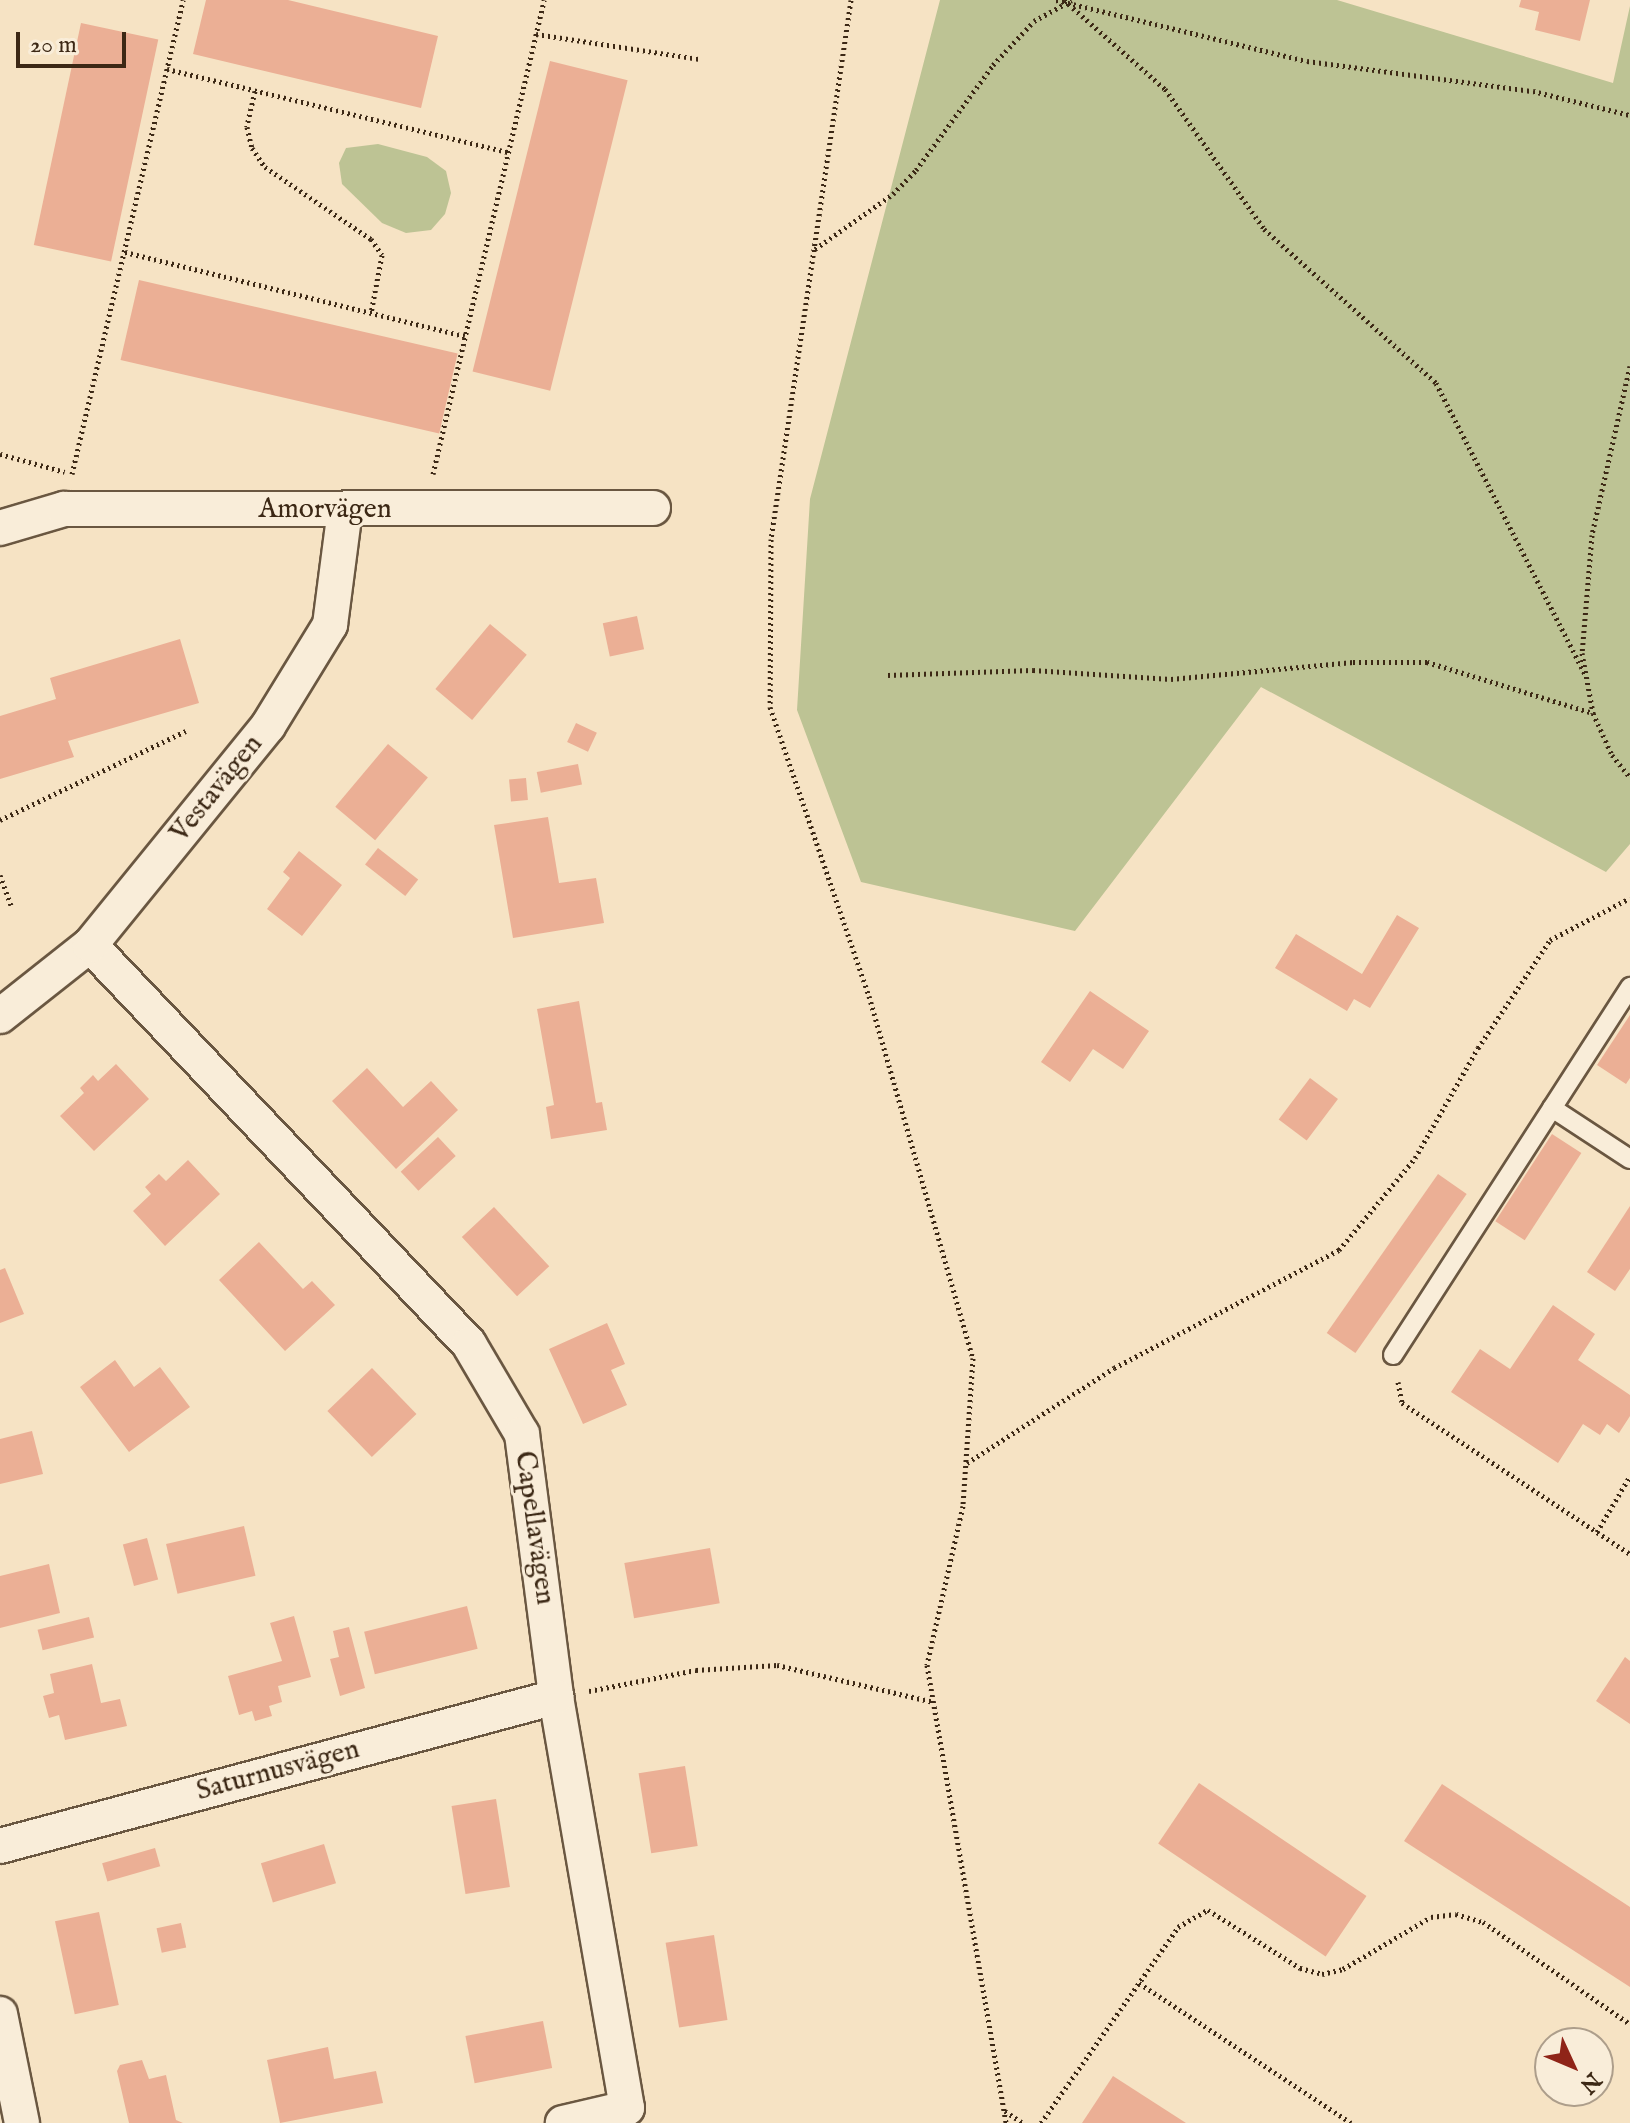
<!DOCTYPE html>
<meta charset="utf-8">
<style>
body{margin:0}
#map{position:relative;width:1630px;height:2123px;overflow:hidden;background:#f6e3c4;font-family:"IM FELL English",serif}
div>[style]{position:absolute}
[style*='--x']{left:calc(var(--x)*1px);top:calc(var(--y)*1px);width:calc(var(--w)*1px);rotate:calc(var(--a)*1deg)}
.green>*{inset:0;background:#bdc394}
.building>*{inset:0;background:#ebaf95;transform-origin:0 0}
.path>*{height:5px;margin-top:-2.5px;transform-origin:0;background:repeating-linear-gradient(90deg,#3c2815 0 2px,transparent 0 6px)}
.roads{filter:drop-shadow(2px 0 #6a5741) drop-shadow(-2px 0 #6a5741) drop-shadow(0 2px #6a5741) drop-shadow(0 -2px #6a5741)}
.service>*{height:18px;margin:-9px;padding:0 9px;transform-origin:9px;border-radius:9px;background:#f9edd9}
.minor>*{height:34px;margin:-17px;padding:0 17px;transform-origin:17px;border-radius:17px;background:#f9edd9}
span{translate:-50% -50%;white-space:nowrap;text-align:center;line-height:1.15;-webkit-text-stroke:6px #f9edd9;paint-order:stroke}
.street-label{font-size:28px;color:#3c2815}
.north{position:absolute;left:1534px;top:2027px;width:80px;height:80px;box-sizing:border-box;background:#f9edd9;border:2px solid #ad9e8b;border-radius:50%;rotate:134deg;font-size:22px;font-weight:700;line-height:32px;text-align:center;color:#3c2815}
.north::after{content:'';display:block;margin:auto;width:28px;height:36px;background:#8f2418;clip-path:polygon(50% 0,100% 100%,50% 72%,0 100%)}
.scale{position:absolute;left:16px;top:32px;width:110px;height:36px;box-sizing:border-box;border:4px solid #3c2815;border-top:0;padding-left:10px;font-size:24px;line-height:28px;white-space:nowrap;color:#3c2815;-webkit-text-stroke:6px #f9edd9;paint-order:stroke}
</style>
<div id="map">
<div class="green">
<i style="clip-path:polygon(940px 0,1337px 0,1613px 83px,1630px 6px,1630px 844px,1606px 872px,1261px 687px,1075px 931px,861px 882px,797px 710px,810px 499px)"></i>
<i style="clip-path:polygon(378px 144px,427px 157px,446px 171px,451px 193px,445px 214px,431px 230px,406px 233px,382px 223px,342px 184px,339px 163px,346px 148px)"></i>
</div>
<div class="building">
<i style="clip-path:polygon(206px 0,288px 0,438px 36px,421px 108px,193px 54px)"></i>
<i style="clip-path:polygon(1521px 0,1590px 0,1580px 41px,1535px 30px,1539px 12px,1519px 7px)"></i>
<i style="left:81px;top:23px;width:79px;height:227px;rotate:12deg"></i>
<i style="left:550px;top:61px;width:80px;height:320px;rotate:14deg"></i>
<i style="left:139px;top:280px;width:327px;height:82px;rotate:13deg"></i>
<i style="left:637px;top:616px;width:34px;height:35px;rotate:78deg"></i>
<i style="left:490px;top:624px;width:48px;height:85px;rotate:40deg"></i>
<i style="clip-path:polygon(180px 639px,199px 703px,68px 741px,74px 757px,0 779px,0 716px,56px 699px,50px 678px)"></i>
<i style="left:576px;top:723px;width:23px;height:21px;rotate:25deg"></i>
<i style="left:388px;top:744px;width:52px;height:82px;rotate:40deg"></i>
<i style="left:578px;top:764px;width:21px;height:42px;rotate:79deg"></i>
<i style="left:526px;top:778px;width:22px;height:17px;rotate:85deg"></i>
<i style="clip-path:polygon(548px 817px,559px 883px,596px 878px,604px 923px,513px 938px,494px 825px)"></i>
<i style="left:378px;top:848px;width:51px;height:21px;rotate:38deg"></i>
<i style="clip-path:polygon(299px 851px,342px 885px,302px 936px,267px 909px,290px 878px,283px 872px)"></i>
<i style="clip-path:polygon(1397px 915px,1419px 928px,1370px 1008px,1354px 999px,1347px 1011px,1275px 968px,1296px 934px,1362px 974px)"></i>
<i style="clip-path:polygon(1090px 991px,1149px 1031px,1123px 1069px,1093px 1049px,1070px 1082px,1041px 1062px)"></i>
<i style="clip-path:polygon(579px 1001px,596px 1103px,602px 1102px,607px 1130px,551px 1139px,546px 1107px,554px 1105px,537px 1009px)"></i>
<i style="clip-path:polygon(1630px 1015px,1630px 1078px,1626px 1084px,1597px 1065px)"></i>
<i style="clip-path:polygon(116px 1064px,149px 1099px,94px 1151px,60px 1116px,84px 1093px,80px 1088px,93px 1075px,98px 1081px)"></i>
<i style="clip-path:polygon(367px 1068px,403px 1107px,431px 1081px,458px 1110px,396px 1169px,332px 1101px)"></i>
<i style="left:1310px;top:1078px;width:35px;height:52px;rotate:37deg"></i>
<i style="left:1552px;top:1134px;width:35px;height:104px;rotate:33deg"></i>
<i style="left:438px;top:1137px;width:26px;height:51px;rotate:47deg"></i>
<i style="clip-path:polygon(188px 1160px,220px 1194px,165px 1246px,133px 1211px,151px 1194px,145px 1187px,159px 1174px,166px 1181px)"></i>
<i style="left:1438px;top:1174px;width:35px;height:194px;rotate:35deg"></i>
<i style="clip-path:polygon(1630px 1206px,1630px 1269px,1615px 1291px,1587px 1272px)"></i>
<i style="left:494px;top:1207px;width:81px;height:44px;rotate:47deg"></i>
<i style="clip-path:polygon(259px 1242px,303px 1289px,312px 1281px,335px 1305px,285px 1351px,219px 1280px)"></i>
<i style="clip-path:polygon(5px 1268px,24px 1314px,0 1323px,0 1270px)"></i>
<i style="clip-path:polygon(1553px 1305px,1595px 1334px,1578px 1360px,1630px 1395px,1630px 1416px,1619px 1433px,1607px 1424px,1600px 1435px,1583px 1424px,1558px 1463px,1451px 1392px,1480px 1349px,1510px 1369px)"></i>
<i style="clip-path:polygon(607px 1323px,625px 1364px,611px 1370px,627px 1405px,583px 1424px,549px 1349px)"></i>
<i style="clip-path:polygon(115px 1360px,134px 1387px,160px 1367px,190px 1407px,129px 1452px,80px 1387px)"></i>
<i style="left:372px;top:1368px;width:64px;height:62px;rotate:46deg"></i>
<i style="clip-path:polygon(32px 1431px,43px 1474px,0 1484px,0 1439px)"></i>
<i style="left:244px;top:1526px;width:51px;height:80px;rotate:77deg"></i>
<i style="left:147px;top:1538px;width:43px;height:25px;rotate:75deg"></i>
<i style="left:710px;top:1548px;width:56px;height:87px;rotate:80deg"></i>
<i style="clip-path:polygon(49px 1564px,60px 1613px,0 1628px,0 1576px)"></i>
<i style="left:467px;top:1606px;width:44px;height:106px;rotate:76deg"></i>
<i style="clip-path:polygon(294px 1616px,311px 1677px,278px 1686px,282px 1702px,269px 1706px,272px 1716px,255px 1721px,252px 1711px,239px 1715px,228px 1676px,282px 1661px,270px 1623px)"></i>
<i style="left:89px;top:1617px;width:21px;height:53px;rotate:76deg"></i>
<i style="clip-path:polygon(349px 1627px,365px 1688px,340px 1696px,330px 1659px,339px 1657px,333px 1631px)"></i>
<i style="clip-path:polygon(1625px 1657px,1630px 1661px,1630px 1724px,1596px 1701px)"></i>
<i style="clip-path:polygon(92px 1664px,101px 1703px,120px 1699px,127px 1726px,65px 1740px,59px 1715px,49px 1718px,43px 1696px,54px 1693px,50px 1674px)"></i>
<i style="left:685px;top:1766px;width:81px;height:47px;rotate:81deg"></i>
<i style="left:1199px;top:1783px;width:202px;height:73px;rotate:34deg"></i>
<i style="clip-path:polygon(1442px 1784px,1630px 1907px,1630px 1987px,1404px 1841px)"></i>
<i style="left:496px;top:1799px;width:89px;height:45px;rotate:81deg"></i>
<i style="left:324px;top:1844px;width:41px;height:66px;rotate:73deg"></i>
<i style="left:155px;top:1848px;width:19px;height:55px;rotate:74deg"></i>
<i style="left:99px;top:1912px;width:95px;height:45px;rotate:78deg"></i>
<i style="left:181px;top:1923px;width:25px;height:25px;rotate:78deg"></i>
<i style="left:714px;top:1935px;width:86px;height:49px;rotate:81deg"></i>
<i style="left:543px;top:2021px;width:48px;height:79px;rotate:79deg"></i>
<i style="clip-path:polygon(328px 2047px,334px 2079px,376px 2071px,383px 2103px,280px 2123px,267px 2060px)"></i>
<i style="clip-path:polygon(142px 2060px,149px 2079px,166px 2075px,176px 2120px,183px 2123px,129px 2123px,117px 2071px,120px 2065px)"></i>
<i style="clip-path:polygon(1113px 2076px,1186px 2123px,1082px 2123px)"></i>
</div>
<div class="path">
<i style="--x:851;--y:0;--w:545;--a:98.44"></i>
<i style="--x:771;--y:539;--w:168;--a:90.3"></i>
<i style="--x:770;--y:707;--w:305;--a:71.1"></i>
<i style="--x:869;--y:996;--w:377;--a:74"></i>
<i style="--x:973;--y:1358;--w:148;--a:93.9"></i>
<i style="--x:963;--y:1506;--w:163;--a:102.8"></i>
<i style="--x:927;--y:1665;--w:465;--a:80.2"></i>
<i style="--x:1056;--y:0;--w:258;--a:13.7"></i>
<i style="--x:1307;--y:61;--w:228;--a:7.6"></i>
<i style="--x:1533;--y:91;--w:100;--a:13.9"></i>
<i style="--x:1064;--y:0;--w:135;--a:41.4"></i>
<i style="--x:1165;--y:89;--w:171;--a:54.7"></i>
<i style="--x:1264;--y:229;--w:231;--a:41.8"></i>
<i style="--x:1436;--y:383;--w:329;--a:62.9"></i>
<i style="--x:536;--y:34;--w:166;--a:8.7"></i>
<i style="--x:167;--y:69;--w:351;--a:13.7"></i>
<i style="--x:255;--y:91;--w:37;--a:103"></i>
<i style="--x:247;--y:127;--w:22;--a:77"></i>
<i style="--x:252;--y:148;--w:23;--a:56"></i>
<i style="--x:265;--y:167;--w:128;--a:34.2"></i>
<i style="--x:371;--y:239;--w:19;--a:55"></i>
<i style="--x:382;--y:255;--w:59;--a:100.7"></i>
<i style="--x:815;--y:249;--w:95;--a:-35.2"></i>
<i style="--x:893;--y:194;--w:33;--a:-46"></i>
<i style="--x:916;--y:170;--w:130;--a:-53.7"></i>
<i style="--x:993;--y:65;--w:60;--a:-47"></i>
<i style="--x:1034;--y:21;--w:43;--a:-28.9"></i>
<i style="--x:125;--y:252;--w:350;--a:13.9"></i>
<i style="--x:1630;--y:366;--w:173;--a:102.7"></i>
<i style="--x:1592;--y:535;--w:118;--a:94.8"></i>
<i style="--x:1582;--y:653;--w:61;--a:79.6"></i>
<i style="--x:1593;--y:713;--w:46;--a:65.7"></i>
<i style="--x:1612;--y:755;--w:28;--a:51"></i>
<i style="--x:0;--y:454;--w:67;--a:15.5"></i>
<i style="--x:72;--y:474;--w:487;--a:-76.8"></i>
<i style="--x:433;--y:474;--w:487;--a:-76.8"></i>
<i style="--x:888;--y:675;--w:145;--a:-2"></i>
<i style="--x:1033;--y:670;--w:138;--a:3.7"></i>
<i style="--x:1171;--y:679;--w:183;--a:-5.3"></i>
<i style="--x:1353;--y:662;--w:74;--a:0"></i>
<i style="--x:1427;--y:662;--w:174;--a:17.1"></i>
<i style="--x:0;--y:820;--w:206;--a:-25.6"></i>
<i style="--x:0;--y:875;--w:32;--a:70"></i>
<i style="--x:1398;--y:1382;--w:21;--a:79"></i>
<i style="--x:1402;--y:1403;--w:273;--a:33.5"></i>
<i style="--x:967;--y:1463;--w:175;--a:-32.9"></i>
<i style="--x:1114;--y:1368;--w:254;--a:-27.7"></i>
<i style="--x:1339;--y:1250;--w:119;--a:-50.4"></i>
<i style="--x:1415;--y:1158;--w:127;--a:-60.2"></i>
<i style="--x:1478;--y:1048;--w:130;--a:-56.3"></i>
<i style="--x:1550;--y:940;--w:90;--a:-27.7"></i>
<i style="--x:1597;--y:1532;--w:65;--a:-59.5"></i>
<i style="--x:589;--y:1691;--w:109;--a:-11.1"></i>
<i style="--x:696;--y:1670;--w:81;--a:-3.5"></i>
<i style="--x:777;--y:1665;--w:161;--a:13.3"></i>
<i style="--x:1139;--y:1983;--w:254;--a:33.4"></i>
<i style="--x:1005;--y:2111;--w:22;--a:34"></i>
<i style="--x:1041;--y:2123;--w:239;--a:-55"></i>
<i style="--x:1178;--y:1927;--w:34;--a:-30"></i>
<i style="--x:1208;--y:1910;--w:109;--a:32.2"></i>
<i style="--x:1300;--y:1968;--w:23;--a:15"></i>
<i style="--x:1322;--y:1974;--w:22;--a:-13"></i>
<i style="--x:1343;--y:1969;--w:102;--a:-30.6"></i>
<i style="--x:1431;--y:1917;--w:25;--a:-7"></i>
<i style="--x:1456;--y:1914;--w:28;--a:17"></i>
<i style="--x:1483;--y:1922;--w:179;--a:34.8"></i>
</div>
<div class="roads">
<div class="service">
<i style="--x:1552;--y:1108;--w:93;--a:33.2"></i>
<i style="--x:1393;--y:1355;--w:438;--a:-57.2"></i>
</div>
<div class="minor">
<i style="--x:0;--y:528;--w:67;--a:-16.5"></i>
<i style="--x:64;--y:509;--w:589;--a:-0.1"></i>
<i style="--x:90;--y:945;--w:550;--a:46.47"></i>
<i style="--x:469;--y:1344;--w:104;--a:59.5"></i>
<i style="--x:522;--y:1434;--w:265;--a:82.6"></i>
<i style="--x:556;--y:1697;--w:417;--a:80.2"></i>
<i style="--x:627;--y:2108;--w:66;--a:166.8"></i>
<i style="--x:0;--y:1016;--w:115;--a:-38.3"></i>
<i style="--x:90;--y:945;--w:282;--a:-50.9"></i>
<i style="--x:268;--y:726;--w:119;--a:-58.5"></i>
<i style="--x:330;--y:625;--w:116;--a:-82.6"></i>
<i style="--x:0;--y:1846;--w:576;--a:-15"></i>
<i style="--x:0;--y:2014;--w:111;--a:78.6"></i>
</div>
</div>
<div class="street-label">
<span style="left:325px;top:510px">Amorvägen</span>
<span style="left:217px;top:789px;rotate:-51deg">Vestavägen</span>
<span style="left:534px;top:1528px;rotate:82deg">Capellavägen</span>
<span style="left:278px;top:1771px;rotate:-15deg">Saturnusvägen</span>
</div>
<div class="north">N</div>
<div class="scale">20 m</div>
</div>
